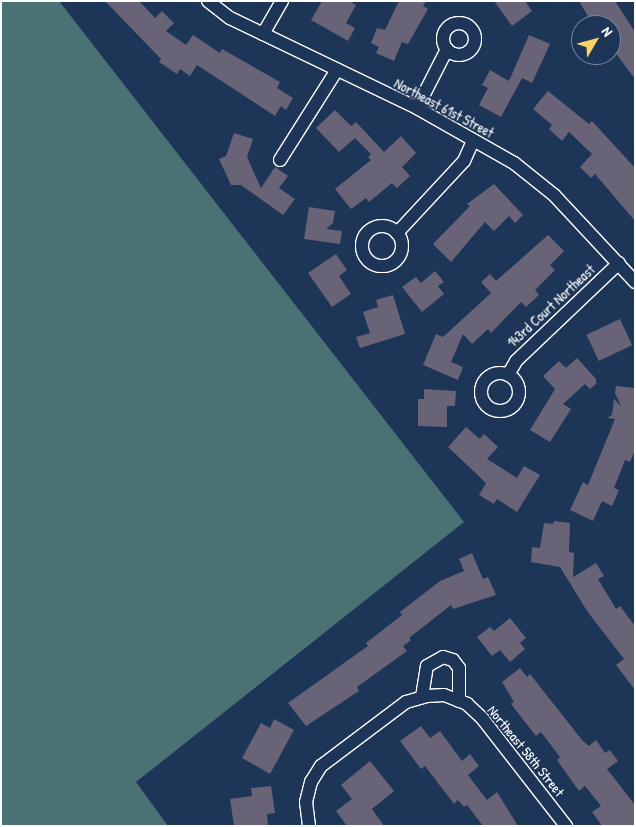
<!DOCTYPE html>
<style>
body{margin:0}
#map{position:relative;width:636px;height:827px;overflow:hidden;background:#1d3557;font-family:"Patrick Hand",sans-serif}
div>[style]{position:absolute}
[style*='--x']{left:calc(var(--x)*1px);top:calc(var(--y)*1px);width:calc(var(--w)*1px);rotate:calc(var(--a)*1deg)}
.green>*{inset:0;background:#4a7275}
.building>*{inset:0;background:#696378;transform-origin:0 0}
.roads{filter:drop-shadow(1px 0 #fff) drop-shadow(-1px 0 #fff) drop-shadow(0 1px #fff) drop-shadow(0 -1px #fff)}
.minor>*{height:12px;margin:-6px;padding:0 6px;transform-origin:6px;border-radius:6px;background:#1d3557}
.minor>.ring{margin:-6px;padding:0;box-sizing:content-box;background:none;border:12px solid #1d3557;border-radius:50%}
span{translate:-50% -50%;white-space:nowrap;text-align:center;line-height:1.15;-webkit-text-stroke:4px #1d3557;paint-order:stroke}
.street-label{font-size:14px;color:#fff}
.frame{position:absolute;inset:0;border:2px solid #fff;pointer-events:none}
.north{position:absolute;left:571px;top:15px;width:50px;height:50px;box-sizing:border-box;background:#1d3557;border:1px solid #77869a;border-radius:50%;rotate:53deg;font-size:14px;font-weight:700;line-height:20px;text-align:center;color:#fff}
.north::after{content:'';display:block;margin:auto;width:18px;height:22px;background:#ffd166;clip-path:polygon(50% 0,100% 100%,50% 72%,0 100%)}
</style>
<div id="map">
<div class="green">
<i style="clip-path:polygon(1px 1px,59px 1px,464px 522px,136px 782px,168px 826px,1px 826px)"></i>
</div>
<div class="building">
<i style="clip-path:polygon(105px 1px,139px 1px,155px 18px,162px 11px,174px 23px,166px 31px,186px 45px,193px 35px,220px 53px,222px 49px,280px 82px,277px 88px,293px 98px,286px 110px,281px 106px,275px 116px,197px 65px,190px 76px,180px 69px,177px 74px,159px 62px,161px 59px)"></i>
<i style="clip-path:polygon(322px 1px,350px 1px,356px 5px,346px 23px,355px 28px,348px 41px,311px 20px)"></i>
<i style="clip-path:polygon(399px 1px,426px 1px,423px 6px,428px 9px,408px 44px,402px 42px,394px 61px,376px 53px,379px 47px,371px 43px,377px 28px,385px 30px)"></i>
<i style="clip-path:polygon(494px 1px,525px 1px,532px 11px,512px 26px)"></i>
<i style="clip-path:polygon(579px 1px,615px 1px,635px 32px,635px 79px,611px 47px,611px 25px,593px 25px)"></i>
<i style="clip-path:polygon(529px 35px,550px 44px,532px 83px,522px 78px,501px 117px,479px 105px,488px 88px,482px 85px,490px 70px,509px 81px)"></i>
<i style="clip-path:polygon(548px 91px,589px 124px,592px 121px,635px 168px,635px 221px,595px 174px,591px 178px,580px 167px,592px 154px,569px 132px,562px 141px,549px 129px,552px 125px,533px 109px)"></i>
<i style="clip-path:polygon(335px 110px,351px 126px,356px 122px,384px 152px,401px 136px,416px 153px,402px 167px,410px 176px,397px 188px,392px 183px,369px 202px,366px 198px,351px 209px,335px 189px,371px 160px,368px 157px,371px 154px,355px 138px,339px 152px,316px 128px)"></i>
<i style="clip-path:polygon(234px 133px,253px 139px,247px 157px,261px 188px,275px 167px,288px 176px,279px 188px,295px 199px,283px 215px,241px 185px,231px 185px,219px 159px,226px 156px)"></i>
<i style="clip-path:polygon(494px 184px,523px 215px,515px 223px,509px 216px,494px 231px,485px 222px,451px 262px,433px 244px,470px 206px,467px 204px)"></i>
<i style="clip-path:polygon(309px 207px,335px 211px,333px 223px,326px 229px,342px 231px,340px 244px,304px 239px)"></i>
<i style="clip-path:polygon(548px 235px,564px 251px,550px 265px,555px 270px,535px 290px,539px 295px,526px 307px,521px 302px,491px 333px,488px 329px,472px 344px,463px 334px,451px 362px,463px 367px,458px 380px,423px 365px,436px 334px,443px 337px,491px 293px,481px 282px,490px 274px,496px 281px)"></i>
<i style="clip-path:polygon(336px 254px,347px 270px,339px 276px,351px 294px,332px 307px,308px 273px)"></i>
<i style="clip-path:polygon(435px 271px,444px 282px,438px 286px,444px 294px,422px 312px,402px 287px,416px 277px,421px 283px)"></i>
<i style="clip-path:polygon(393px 295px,405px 334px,360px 348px,356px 337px,370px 333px,363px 312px,378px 307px,376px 300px)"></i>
<i style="left:620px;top:319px;width:29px;height:37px;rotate:65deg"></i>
<i style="clip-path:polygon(577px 358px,596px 379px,596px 384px,590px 389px,585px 384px,563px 404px,571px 409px,550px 442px,530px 430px,555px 389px,543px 376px,559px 361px,566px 368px)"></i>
<i style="clip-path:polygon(616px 386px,635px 388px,635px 451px,630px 462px,625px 460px,614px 488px,619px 490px,612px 506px,602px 501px,593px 521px,570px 510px,583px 482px,588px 485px,615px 419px,607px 418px,612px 415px,614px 399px,621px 406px,615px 393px)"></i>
<i style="clip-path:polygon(424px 389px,456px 391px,455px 406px,447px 406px,447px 427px,418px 426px,418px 399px,424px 399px)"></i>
<i style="clip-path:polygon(466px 427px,480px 439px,484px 434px,498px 447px,487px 459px,517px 478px,524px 466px,540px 475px,517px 512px,497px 499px,494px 504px,479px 495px,486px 483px,448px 447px)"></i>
<i style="clip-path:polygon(554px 521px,570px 523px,569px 552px,574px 553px,573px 577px,596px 563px,604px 576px,598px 579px,616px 609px,620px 606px,635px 626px,635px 690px,616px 665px,624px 659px,587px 611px,560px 567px,531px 562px,532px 547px,540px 548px,544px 523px,553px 524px)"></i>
<i style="clip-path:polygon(472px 553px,483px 579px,488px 577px,496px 595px,453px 609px,451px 605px,409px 638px,411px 640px,403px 646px,407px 651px,357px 687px,359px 691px,306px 726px,288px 703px,368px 646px,366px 643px,402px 615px,400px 612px,440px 581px,464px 571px,459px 559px)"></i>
<i style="clip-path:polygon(510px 618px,526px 638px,520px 643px,525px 649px,510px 662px,500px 650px,492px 656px,477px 637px,490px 627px,494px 631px)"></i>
<i style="clip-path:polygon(520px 668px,527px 677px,530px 674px,582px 740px,589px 746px,596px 740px,605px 753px,610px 750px,618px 761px,607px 769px,635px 805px,635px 826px,602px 826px,592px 812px,601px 806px,585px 786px,579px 791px,557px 760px,560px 757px,541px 732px,536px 736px,511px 704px,514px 702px,502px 682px)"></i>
<i style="clip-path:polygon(274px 719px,294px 730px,270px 774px,242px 758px,261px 723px,270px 728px)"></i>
<i style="clip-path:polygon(421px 726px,430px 738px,440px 731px,462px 761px,470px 754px,479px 766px,468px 775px,487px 800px,497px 792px,518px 826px,483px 826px,467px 805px,464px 807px,458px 800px,454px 804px,425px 766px,421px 769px,400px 741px)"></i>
<i style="clip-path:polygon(370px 761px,394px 791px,372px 809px,384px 826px,347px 826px,336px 811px,352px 799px,341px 785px)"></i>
<i style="clip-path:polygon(271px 786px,275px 813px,267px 814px,268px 826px,234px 826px,230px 799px,252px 796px,251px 788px)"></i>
</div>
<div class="roads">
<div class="minor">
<i style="--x:208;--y:1;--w:28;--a:38"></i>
<i style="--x:230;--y:18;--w:208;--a:25.7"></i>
<i style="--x:417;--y:108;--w:112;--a:29.6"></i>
<i style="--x:514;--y:163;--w:51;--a:38.7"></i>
<i style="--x:554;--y:195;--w:119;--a:47"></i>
<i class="ring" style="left:443px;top:23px;width:20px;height:20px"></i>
<i style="--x:263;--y:34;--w:38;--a:-60"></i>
<i style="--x:417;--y:108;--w:66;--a:-63"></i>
<i style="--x:280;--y:160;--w:107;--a:-57.7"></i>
<i class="ring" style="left:362px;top:226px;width:28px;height:28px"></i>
<i style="--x:397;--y:233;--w:98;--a:-47.1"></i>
<i style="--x:464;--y:161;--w:22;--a:-66"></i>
<i class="ring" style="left:481px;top:373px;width:26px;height:26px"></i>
<i style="--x:508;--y:375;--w:16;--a:-60"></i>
<i style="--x:516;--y:361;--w:142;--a:-43.6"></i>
<i style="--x:422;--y:697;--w:31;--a:-81"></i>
<i style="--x:427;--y:666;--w:18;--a:-29"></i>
<i style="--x:443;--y:657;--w:10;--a:17"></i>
<i style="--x:453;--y:660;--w:10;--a:53"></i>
<i style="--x:459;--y:668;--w:33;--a:90"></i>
<i style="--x:309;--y:826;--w:24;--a:-97"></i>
<i style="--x:306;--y:802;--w:21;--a:-76"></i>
<i style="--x:311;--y:782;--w:19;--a:-58"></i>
<i style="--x:321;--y:766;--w:106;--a:-37"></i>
<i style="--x:406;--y:702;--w:22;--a:-16"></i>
<i style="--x:427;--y:696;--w:17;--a:-3"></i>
<i style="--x:444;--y:695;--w:25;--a:21"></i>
<i style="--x:467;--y:704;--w:21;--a:43"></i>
<i style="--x:482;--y:718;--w:137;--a:52.1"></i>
</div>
</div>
<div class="street-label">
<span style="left:444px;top:108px;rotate:28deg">Northeast 61st Street</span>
<span style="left:551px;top:306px;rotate:-43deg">143rd Court Northeast</span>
<span style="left:526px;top:751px;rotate:51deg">Northeast 58th Street</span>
</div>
<div class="frame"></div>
<div class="north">N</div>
</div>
